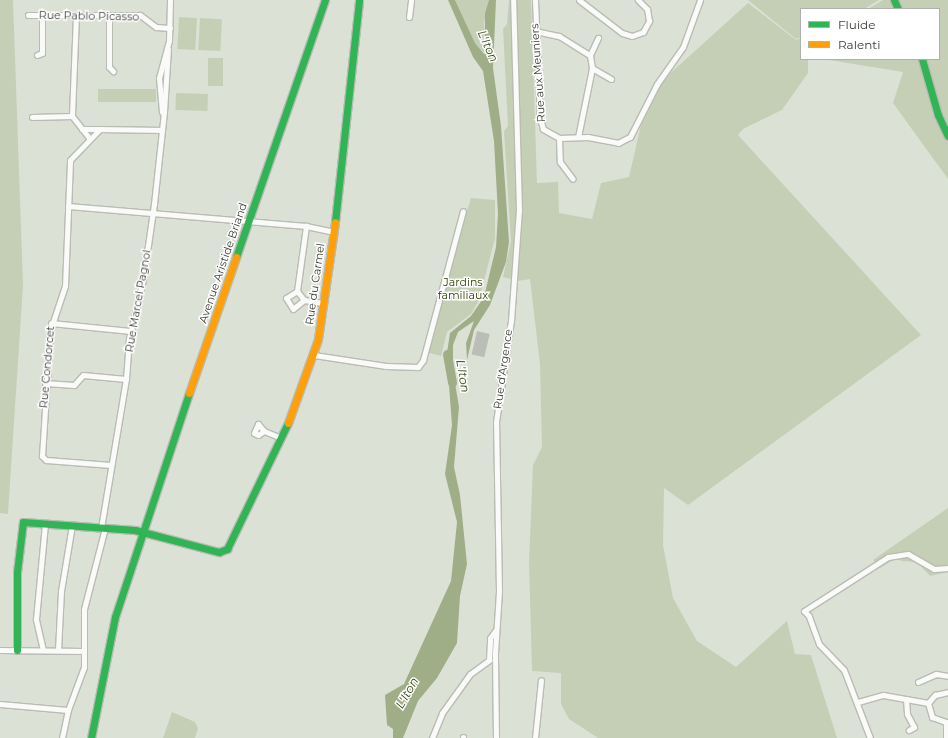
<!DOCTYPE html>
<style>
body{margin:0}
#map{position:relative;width:948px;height:738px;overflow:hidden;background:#dce1d6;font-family:Montserrat,sans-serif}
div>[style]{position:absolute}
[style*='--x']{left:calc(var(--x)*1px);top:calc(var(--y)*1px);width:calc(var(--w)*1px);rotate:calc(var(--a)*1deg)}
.green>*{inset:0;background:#c5cfb6;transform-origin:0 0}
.water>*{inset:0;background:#a0ae88}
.river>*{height:9px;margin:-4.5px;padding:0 4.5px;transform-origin:4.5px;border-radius:4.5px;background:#a0ae88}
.building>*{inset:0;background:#bbbeb6;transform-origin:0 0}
.roads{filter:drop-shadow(1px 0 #b8bcb3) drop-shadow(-1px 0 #b8bcb3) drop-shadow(0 1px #b8bcb3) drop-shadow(0 -1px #b8bcb3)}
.street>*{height:5px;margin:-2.5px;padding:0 2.5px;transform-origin:2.5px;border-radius:2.5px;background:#fafaf9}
.fast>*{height:7px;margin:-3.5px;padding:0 3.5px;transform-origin:3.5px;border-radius:3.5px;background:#30b455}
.slow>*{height:7px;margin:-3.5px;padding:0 3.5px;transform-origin:3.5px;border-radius:3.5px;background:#ff9f0a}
span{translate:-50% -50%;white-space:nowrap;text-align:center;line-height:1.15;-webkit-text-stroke:3px #fff;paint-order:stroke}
.street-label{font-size:11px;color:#383b33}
.park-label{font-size:11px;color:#2e3e02}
.water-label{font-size:12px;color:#35470c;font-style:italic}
.legend{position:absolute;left:800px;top:8px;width:140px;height:52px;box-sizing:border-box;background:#fff;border:1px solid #afb1ad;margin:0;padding:5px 7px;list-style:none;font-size:12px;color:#383b33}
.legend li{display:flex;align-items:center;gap:8px;height:20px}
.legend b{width:20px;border:1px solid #afb1ad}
</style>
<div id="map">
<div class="green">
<i style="clip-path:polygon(0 0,13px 0,23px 285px,8px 514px,0 513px)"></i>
<i style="clip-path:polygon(455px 0,489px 0,484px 23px,486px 55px,475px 43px)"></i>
<i style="clip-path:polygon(509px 0,531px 0,537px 183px,558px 182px,559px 213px,592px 219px,601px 183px,629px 177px,641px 125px,665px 78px,748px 3px,796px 40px,801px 38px,801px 59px,808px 59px,808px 73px,782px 110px,743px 129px,738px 135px,921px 335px,688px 505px,664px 488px,663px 545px,673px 598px,697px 641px,736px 667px,787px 621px,795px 654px,811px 655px,837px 738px,598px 738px,569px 719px,561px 704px,561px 673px,532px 671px,529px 562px,533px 465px,542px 447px,540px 364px,530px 279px,518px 281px,503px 277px,511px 241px,504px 131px,508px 126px,503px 29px,507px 24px)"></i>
<i style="clip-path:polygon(748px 0,879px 0,864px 9px,801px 9px,801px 37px,796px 39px)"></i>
<i style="clip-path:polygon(883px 0,948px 0,948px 179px,893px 103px,903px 72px,823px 59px,939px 59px,939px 9px,868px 9px)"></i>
<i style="left:179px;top:17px;width:18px;height:32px;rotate:3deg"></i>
<i style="left:200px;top:18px;width:22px;height:32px;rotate:3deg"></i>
<i style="left:208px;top:58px;width:15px;height:28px"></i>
<i style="left:98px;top:89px;width:58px;height:13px"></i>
<i style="left:176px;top:93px;width:32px;height:17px;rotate:2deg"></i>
<i style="clip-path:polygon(471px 198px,495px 200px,495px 238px,479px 300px,471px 314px,447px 332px,441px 356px,425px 352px)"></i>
<i style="clip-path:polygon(948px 508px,948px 572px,930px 576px,917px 562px,901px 561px,898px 557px,880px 568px,873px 560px)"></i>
<i style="clip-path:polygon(172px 712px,195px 722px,198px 728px,195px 738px,163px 738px)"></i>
</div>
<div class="water">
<i style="clip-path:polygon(448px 0,455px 0,475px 43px,485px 55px,485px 13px,489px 0,496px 0,493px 68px,501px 126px,509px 242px,506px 262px,490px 305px,474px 330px,467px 360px,466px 343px,474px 321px,458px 332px,453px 345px,453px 364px,445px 366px,450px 333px,471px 316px,484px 297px,496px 247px,498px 214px,494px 141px,483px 71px,473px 57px)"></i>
<i style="clip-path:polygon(453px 371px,459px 407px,454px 467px,460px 495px,467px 564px,460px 596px,457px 643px,437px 678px,418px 701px,403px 738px,393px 738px,393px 729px,387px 725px,385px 695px,404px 684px,451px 581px,457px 522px,445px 474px,452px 425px,448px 372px)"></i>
</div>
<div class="river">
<i style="--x:447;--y:354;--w:29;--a:80"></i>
</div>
<div class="building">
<i style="left:477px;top:331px;width:13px;height:24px;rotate:13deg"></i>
</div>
<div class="roads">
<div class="street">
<i style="--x:535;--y:0;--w:118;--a:87.6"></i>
<i style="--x:540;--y:118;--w:11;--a:75"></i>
<i style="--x:543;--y:129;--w:18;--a:29"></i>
<i style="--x:559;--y:138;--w:24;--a:88"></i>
<i style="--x:560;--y:162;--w:21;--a:53"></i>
<i style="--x:579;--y:0;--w:54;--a:37.5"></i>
<i style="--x:622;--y:33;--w:10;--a:17"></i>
<i style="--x:632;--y:36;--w:12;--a:-20"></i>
<i style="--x:643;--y:32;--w:13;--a:-61"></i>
<i style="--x:649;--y:21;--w:12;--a:-99"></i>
<i style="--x:647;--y:9;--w:13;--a:-135"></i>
<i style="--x:28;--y:15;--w:112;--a:0"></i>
<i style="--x:140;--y:15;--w:20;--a:37"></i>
<i style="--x:156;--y:27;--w:14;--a:4"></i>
<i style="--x:76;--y:15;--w:101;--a:92.3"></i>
<i style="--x:72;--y:116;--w:28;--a:52"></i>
<i style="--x:109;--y:15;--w:52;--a:90"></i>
<i style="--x:109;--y:67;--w:6;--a:45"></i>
<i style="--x:409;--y:17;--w:17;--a:-83"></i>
<i style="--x:535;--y:31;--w:25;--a:12"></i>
<i style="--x:559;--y:36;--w:36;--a:32"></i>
<i style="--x:37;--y:55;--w:5;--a:-22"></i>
<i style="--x:42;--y:53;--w:38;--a:-90"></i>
<i style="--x:592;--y:68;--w:13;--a:-99"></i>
<i style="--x:590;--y:55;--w:19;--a:-65"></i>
<i style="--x:162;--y:112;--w:34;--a:-95"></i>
<i style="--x:159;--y:78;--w:38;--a:-75"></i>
<i style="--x:169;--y:41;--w:41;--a:-88.6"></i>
<i style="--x:32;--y:117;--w:40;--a:-1.4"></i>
<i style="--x:82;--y:129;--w:18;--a:0"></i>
<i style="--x:578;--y:137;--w:70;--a:-78.5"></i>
<i style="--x:592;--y:68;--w:22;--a:30"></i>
<i style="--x:559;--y:138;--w:29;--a:-2"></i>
<i style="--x:588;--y:137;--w:31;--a:11"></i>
<i style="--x:618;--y:143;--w:13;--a:-27"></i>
<i style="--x:630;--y:137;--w:59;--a:-63"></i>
<i style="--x:657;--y:84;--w:45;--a:-54.9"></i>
<i style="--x:683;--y:47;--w:50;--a:-70.1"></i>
<i style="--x:68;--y:206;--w:239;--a:4.8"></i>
<i style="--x:306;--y:226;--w:29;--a:12"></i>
<i style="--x:297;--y:291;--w:66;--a:-82.1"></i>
<i style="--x:304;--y:300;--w:14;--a:141"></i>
<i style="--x:293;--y:309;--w:13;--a:-122"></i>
<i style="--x:286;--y:298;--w:13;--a:-32"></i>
<i style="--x:297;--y:291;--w:11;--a:52"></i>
<i style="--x:304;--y:300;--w:19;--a:9"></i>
<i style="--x:51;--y:323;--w:80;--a:5.7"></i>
<i style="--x:314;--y:355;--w:73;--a:8.7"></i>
<i style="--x:386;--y:366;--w:32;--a:2"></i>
<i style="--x:418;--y:367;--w:9;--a:-54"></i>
<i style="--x:423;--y:360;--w:154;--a:-75"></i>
<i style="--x:45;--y:383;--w:29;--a:4"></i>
<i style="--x:74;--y:385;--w:13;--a:-48"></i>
<i style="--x:83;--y:375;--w:43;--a:5.3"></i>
<i style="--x:264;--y:431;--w:7;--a:146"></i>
<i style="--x:258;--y:435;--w:4;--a:-153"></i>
<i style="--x:254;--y:433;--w:10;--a:-66"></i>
<i style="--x:258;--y:424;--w:9;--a:49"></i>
<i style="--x:264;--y:431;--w:18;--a:22"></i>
<i style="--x:111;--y:465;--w:65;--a:-175.6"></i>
<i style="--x:46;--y:460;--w:6;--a:-135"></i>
<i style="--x:42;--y:456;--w:125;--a:-86.3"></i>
<i style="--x:50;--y:331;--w:47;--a:-71.6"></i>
<i style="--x:65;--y:286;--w:126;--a:-87.7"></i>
<i style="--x:70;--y:160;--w:43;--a:-45.9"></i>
<i style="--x:100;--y:129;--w:61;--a:0.9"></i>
<i style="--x:101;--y:528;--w:151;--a:-80.5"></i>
<i style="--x:126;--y:379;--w:40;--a:-85.7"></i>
<i style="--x:129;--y:339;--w:61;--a:-76.7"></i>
<i style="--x:143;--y:280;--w:77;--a:-81.8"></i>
<i style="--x:154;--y:204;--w:93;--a:-83.8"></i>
<i style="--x:164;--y:112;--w:63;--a:-86.4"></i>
<i style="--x:0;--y:650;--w:84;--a:0.7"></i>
<i style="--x:43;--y:650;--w:32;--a:-103"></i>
<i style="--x:36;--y:619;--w:96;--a:-84.6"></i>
<i style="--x:58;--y:650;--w:59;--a:-87.1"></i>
<i style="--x:61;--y:591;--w:67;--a:-80.5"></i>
<i style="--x:918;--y:682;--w:20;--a:-24"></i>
<i style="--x:936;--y:674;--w:12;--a:9"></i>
<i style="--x:906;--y:699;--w:15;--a:86"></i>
<i style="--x:907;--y:714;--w:15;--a:62"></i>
<i style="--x:914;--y:727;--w:6;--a:149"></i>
<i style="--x:858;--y:702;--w:26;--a:-16"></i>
<i style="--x:883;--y:695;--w:46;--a:10.1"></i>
<i style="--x:928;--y:703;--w:15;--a:74"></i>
<i style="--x:932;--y:717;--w:15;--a:20"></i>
<i style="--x:946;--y:722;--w:16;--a:90"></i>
<i style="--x:928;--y:703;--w:11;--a:-49"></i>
<i style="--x:935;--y:695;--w:13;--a:-13"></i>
<i style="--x:0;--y:704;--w:68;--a:5"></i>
<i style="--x:62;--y:738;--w:29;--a:-78"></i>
<i style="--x:68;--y:710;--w:46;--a:-69.6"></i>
<i style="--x:84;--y:667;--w:58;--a:-90"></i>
<i style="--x:84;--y:609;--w:84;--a:-75.5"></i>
<i style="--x:432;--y:738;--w:27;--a:-68"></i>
<i style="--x:442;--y:713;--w:48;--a:-54.3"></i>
<i style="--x:470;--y:674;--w:24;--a:-36"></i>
<i style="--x:489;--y:660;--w:22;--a:-87"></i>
<i style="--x:490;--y:638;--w:9;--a:-54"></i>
<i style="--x:463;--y:738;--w:1;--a:-90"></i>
<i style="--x:496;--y:738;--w:85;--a:-90.7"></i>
<i style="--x:495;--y:653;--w:62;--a:-86.3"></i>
<i style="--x:499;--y:591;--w:169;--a:-91"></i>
<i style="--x:496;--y:422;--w:102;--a:-81.6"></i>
<i style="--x:511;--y:321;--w:111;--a:-85.9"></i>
<i style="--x:519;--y:210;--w:210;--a:-91.6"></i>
<i style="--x:535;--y:738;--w:58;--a:-84.1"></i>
<i style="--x:870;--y:738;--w:73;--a:-110.9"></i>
<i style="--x:844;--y:670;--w:36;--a:-134"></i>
<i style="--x:819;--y:644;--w:30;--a:-110"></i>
<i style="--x:809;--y:616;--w:7;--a:-135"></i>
<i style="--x:804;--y:611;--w:100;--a:-32.7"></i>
<i style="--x:888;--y:557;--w:20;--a:-9"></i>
<i style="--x:908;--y:554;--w:30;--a:30"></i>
<i style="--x:934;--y:569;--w:14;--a:-4"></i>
</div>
<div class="fast">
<i style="--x:894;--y:0;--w:10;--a:66"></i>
<i style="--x:922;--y:59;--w:58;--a:74.1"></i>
<i style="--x:938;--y:115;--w:23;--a:65"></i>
<i style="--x:335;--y:222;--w:223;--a:-83.8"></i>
<i style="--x:236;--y:257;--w:272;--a:-70.9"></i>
<i style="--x:17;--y:650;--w:78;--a:-90"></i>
<i style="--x:17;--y:572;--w:50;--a:-83.2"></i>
<i style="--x:23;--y:522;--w:112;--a:4.1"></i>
<i style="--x:135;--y:530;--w:87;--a:14.7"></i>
<i style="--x:219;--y:552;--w:9;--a:-21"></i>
<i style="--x:227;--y:549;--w:140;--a:-64.2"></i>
<i style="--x:91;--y:738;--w:123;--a:-78.8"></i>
<i style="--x:115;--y:617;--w:236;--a:-71.7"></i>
</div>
<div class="slow">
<i style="--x:189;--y:393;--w:144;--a:-70.9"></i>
<i style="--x:288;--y:423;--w:89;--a:-70.3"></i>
<i style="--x:318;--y:339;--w:118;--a:-81.7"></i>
</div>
</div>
<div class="street-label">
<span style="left:89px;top:16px;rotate:1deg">Rue Pablo Picasso</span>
<span style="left:538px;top:73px;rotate:-94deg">Rue aux Meuniers</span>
<span style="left:223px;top:263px;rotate:-71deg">Avenue Aristide Briand</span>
<span style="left:315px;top:284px;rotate:-82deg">Rue du Carmel</span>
<span style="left:138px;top:301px;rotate:-80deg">Rue Marcel Pagnol</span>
<span style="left:47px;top:367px;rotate:-85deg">Rue Condorcet</span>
<span style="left:503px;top:369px;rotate:-82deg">Rue d'Argence</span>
</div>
<div class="park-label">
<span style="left:463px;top:289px">Jardins<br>familiaux</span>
</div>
<div class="water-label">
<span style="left:488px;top:46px;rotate:66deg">L'Iton</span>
<span style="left:463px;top:376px;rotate:81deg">L'Iton</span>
<span style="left:407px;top:693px;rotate:-60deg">L'Iton</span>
</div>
<ul class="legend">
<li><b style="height:5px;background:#30b455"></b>Fluide</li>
<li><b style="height:5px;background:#ff9f0a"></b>Ralenti</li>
</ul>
</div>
